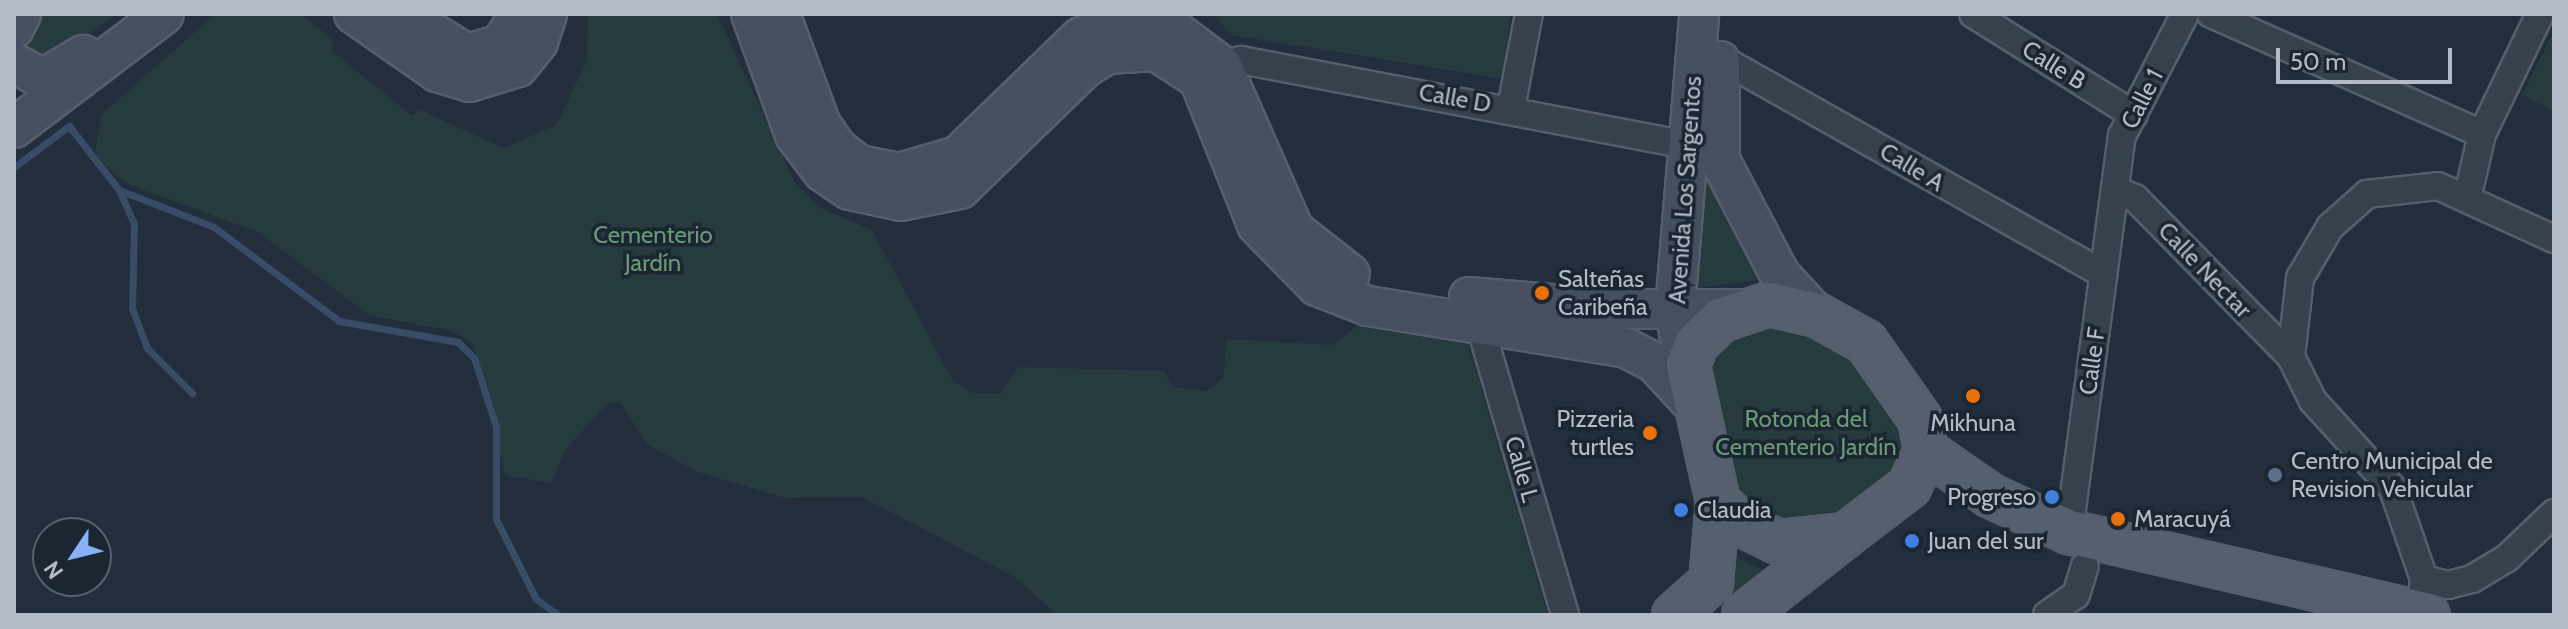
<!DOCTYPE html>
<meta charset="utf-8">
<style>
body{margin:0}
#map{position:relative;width:2568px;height:629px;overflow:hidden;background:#232e3d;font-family:Cabin,sans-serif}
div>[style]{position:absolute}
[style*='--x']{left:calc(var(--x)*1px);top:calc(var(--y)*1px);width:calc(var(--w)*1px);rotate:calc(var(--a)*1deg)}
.green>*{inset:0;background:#253b3e}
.stream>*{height:7px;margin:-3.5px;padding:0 3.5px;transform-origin:3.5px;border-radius:3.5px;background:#384b67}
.roads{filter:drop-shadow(2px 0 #555e6b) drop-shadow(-2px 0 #555e6b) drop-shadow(0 2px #555e6b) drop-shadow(0 -2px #555e6b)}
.street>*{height:26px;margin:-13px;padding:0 13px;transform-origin:13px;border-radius:13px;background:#37404d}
.secondary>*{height:38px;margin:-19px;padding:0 19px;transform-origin:19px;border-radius:19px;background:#454f60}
.primary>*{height:42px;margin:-21px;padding:0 21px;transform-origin:21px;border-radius:21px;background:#555f6d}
.dots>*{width:22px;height:22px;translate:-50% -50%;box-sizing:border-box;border:4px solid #1c2532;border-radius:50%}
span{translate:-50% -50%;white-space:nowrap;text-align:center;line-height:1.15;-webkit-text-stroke:7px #1c2532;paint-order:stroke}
.street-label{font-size:24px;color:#b3bbc8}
.park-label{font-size:24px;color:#699a75}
.poi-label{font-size:24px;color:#b3bbc8}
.left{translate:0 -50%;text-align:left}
.right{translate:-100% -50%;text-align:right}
.frame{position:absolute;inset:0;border:16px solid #b3bbc8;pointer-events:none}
.north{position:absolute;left:32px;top:517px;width:80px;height:80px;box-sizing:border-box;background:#1c2532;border:2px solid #58616e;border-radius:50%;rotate:235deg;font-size:22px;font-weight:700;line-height:32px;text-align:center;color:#b3bbc8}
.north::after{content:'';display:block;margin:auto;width:28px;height:36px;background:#87b2f9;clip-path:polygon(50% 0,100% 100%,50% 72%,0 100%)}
.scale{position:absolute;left:2276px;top:48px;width:176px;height:36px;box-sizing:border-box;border:4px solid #b3bbc8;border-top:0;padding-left:10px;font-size:24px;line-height:28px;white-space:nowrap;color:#b3bbc8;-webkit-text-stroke:6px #1c2532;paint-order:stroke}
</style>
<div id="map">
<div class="green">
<i style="clip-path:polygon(36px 14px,117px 14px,48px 62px,27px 53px)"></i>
<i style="clip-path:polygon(215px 14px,301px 14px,333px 40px,331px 50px,412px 116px,420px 110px,504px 148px,556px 125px,587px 61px,588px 14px,717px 14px,794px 181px,819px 207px,872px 230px,953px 381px,973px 393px,1000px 394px,1018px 367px,1164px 371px,1172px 387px,1207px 391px,1223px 378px,1227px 339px,1333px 345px,1357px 326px,1468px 344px,1548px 615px,1057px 615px,1015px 577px,862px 497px,785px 498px,698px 472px,647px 444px,620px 402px,607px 404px,565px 450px,551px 483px,505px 475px,473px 343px,452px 331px,369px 315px,258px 232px,130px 185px,94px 157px,102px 114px)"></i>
<i style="clip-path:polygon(1213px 14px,1510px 14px,1504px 79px,1232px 35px)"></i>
<i style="clip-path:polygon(2554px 31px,2554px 111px,2522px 95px)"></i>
<i style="clip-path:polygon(1702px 168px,1707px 168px,1760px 280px,1695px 288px)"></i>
<i style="clip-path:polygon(1766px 323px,1811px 332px,1848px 353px,1894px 408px,1904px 436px,1899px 464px,1882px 485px,1825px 524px,1791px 531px,1734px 494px,1706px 365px,1717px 345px)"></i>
<i style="clip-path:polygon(1734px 557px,1773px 574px,1721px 615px,1720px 598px)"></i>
</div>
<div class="stream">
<i style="--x:14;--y:167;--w:69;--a:-36.7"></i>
<i style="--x:69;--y:126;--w:81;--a:52"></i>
<i style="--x:119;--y:190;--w:102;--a:21.3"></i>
<i style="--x:214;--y:227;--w:156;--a:36.9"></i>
<i style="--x:339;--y:321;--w:121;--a:10"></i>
<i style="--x:458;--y:342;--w:23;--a:45"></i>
<i style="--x:474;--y:358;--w:72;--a:72.3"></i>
<i style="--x:496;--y:427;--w:92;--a:90"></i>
<i style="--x:496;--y:519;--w:89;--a:63.4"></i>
<i style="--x:536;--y:599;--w:27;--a:36"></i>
<i style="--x:119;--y:190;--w:36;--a:66"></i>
<i style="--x:134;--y:223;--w:85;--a:91.3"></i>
<i style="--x:132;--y:308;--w:43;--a:69.4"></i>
<i style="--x:147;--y:348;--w:64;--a:45"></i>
</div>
<div class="roads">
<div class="street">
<i style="--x:1973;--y:14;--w:190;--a:32.1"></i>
<i style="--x:2211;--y:14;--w:296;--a:23.9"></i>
<i style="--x:1720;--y:58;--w:440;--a:29.4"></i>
<i style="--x:1222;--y:66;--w:20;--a:-18"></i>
<i style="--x:1241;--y:60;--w:454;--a:10.8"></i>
<i style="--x:1511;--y:108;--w:96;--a:-79.2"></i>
<i style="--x:2115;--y:190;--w:22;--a:22"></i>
<i style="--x:2135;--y:198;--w:223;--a:45.5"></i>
<i style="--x:2291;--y:357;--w:49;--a:63.4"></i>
<i style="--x:2313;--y:401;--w:119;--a:47.7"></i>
<i style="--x:2393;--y:489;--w:95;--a:71"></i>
<i style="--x:2424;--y:579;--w:34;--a:97"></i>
<i style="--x:2468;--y:195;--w:63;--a:-77.1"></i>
<i style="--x:2482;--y:134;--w:133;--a:-64.2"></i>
<i style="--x:1479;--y:322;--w:305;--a:73.6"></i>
<i style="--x:2291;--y:357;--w:80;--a:-83.5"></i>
<i style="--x:2300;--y:278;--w:59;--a:-59.5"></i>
<i style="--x:2330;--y:227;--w:50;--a:-41.7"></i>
<i style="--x:2367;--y:194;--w:71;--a:-6.4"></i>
<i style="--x:2438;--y:186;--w:128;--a:24.6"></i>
<i style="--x:2069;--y:532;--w:400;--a:-82.4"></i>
<i style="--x:2122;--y:136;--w:137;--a:-62.7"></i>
<i style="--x:2424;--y:579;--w:25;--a:14"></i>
<i style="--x:2448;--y:585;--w:25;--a:-14"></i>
<i style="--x:2472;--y:579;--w:41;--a:-31"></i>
<i style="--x:2507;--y:558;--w:65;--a:-43.8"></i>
<i style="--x:2047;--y:615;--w:35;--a:-35"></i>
<i style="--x:2076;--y:595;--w:30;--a:-73"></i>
</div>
<div class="secondary">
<i style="--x:354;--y:14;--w:101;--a:34.9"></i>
<i style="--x:437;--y:72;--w:34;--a:17"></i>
<i style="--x:469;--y:82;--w:51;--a:-17"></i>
<i style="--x:518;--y:67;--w:32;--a:-51"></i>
<i style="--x:538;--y:42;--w:29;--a:-72"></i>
<i style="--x:402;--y:14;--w:76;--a:31.6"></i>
<i style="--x:467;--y:54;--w:35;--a:-16"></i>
<i style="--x:501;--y:44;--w:36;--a:-58"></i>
<i style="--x:751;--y:14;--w:129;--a:70"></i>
<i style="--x:795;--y:135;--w:46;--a:52.9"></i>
<i style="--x:823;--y:172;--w:32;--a:34"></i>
<i style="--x:850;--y:190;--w:52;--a:12.2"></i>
<i style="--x:901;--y:201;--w:60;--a:-11.5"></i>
<i style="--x:960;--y:189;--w:174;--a:-44.1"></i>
<i style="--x:1085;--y:68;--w:26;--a:-32"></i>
<i style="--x:1107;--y:54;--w:49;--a:-3.5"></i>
<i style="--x:1156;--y:51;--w:51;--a:33.1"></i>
<i style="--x:1199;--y:79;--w:157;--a:68.3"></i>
<i style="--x:1257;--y:225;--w:86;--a:45.5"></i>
<i style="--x:1317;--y:286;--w:55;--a:21.4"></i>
<i style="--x:1368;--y:306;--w:261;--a:9.2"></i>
<i style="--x:1626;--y:348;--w:31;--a:27"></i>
<i style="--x:1654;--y:362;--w:53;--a:47.3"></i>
<i style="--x:780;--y:14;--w:118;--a:69.7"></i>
<i style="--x:821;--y:125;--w:28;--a:55"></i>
<i style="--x:837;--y:148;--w:28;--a:38"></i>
<i style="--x:859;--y:165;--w:41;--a:11.3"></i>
<i style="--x:899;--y:173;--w:61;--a:-16.1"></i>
<i style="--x:958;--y:156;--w:171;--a:-44.1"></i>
<i style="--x:1081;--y:37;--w:46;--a:-19.2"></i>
<i style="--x:1124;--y:22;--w:51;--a:9.1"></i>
<i style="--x:1174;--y:30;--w:60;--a:36.9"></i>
<i style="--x:1222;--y:66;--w:179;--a:66.3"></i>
<i style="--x:1294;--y:230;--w:71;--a:38.2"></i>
<i style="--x:14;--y:28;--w:16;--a:-63"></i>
<i style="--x:1720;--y:61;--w:99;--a:90"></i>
<i style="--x:1720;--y:160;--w:130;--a:62.4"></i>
<i style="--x:1780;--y:275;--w:54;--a:47.2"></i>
<i style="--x:14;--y:63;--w:33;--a:29"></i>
<i style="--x:43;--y:79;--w:47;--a:-31"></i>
<i style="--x:14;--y:128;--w:188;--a:-37.2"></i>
<i style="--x:1469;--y:297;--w:140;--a:4.9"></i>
<i style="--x:1608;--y:309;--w:137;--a:0"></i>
<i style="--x:1679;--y:334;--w:25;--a:-99"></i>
<i style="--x:1675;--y:309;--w:296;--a:-85.3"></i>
</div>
<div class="primary">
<i style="--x:1769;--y:304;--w:49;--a:12.9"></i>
<i style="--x:1817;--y:315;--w:56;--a:28.9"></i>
<i style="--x:1866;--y:342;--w:94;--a:55"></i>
<i style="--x:1920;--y:419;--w:33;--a:79"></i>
<i style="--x:1926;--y:451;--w:38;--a:115"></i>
<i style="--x:1910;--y:486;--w:81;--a:142.6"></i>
<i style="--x:1846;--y:535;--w:68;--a:174.1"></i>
<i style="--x:1778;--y:542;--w:41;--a:-154.1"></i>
<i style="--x:1741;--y:524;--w:32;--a:-136"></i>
<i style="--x:1718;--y:502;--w:140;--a:-102.4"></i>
<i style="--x:1688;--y:365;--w:22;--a:-69"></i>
<i style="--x:1696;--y:344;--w:35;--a:-44"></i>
<i style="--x:1721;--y:320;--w:51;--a:-18.4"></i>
<i style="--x:1926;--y:451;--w:79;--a:34.7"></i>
<i style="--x:1991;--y:496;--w:86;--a:24.8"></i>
<i style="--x:2069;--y:532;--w:368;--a:13"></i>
<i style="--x:1674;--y:615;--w:50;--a:-41.7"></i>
<i style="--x:1711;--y:582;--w:80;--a:-85"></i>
<i style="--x:1744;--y:615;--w:127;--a:-38"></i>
</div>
</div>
<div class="dots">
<i style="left:1542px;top:293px;background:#e8710a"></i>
<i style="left:1973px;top:396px;background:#e8710a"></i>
<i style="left:1650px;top:433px;background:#e8710a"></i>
<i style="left:2275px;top:475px;background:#5c6f8a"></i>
<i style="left:2052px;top:497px;background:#3f7fe0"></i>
<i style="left:1681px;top:510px;background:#3f7fe0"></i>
<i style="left:2118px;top:519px;background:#e8710a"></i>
<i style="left:1912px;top:541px;background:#3f7fe0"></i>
</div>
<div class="street-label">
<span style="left:2054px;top:65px;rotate:32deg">Calle B</span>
<span style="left:1455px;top:98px;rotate:10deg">Calle D</span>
<span style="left:2142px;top:99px;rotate:-63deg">Calle 1</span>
<span style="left:1912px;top:167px;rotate:31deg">Calle A</span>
<span style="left:1685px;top:190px;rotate:-86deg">Avenida Los Sargentos</span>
<span style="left:2205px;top:270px;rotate:46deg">Calle Nectar</span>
<span style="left:2092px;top:361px;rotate:-82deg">Calle F</span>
<span style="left:1522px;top:469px;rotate:74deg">Calle L</span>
</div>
<div class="park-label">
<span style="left:653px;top:249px">Cementerio<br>Jardín</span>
<span style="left:1806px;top:433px">Rotonda del<br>Cementerio Jardín</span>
</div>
<div class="poi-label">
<span class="left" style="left:1558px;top:293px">Salteñas<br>Caribeña</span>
<span class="right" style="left:1634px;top:433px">Pizzeria<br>turtles</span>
<span style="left:1973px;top:423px">Mikhuna</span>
<span class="left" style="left:2291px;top:475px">Centro Municipal de<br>Revision Vehicular</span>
<span class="right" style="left:2036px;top:497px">Progreso</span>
<span class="left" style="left:1697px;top:510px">Claudia</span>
<span class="left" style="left:2134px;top:519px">Maracuyá</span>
<span class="left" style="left:1928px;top:541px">Juan del sur</span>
</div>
<div class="frame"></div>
<div class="north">N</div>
<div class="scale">50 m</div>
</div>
